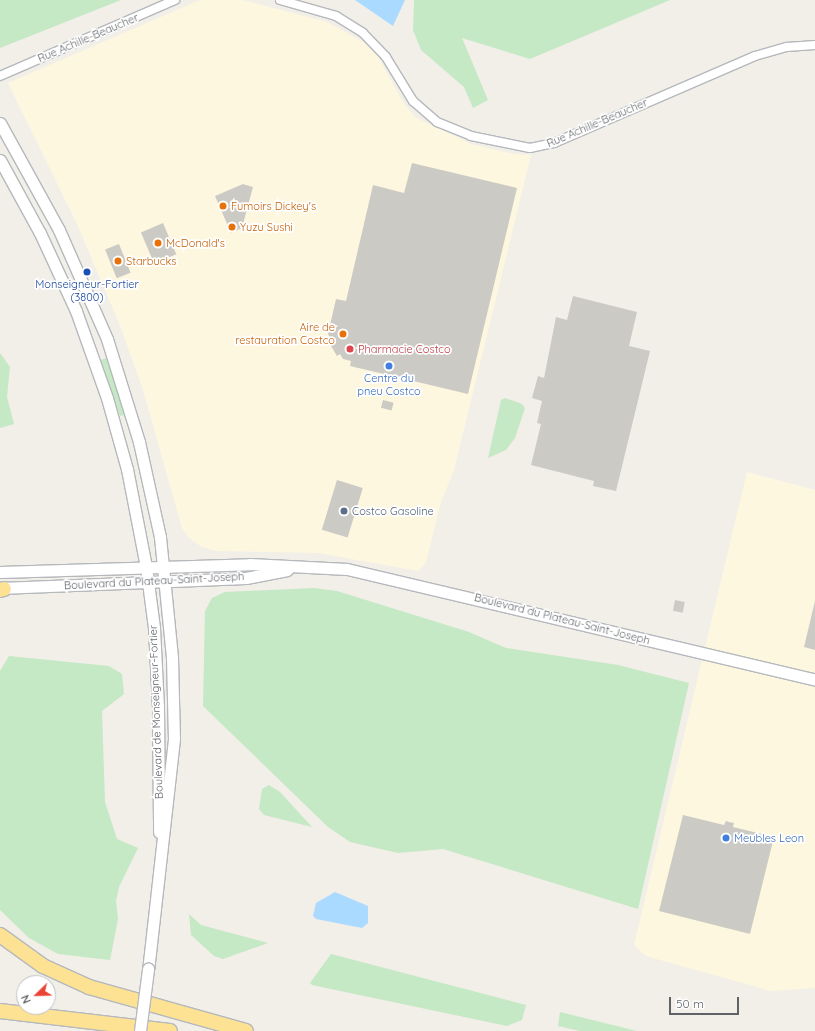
<!DOCTYPE html>
<style>
body{margin:0}
#map{position:relative;width:815px;height:1031px;overflow:hidden;background:#f1efe8;font-family:Quicksand,sans-serif}
div>[style]{position:absolute}
[style*='--x']{left:calc(var(--x)*1px);top:calc(var(--y)*1px);width:calc(var(--w)*1px);rotate:calc(var(--a)*1deg)}
.commercial>*{inset:0;background:#fef7e0}
.green>*{inset:0;background:#c5e8c5}
.water>*{inset:0;background:#aadaff}
.building>*{inset:0;background:#cccac5;transform-origin:0 0}
.roads{filter:drop-shadow(1px 0 #b5b8bc) drop-shadow(-1px 0 #b5b8bc) drop-shadow(0 1px #b5b8bc) drop-shadow(0 -1px #b5b8bc)}
.street>*{height:8px;margin:-4px;padding:0 4px;transform-origin:4px;border-radius:4px;background:#fff}
.secondary>*{height:11px;margin:-5.5px;padding:0 5.5px;transform-origin:5.5px;border-radius:5.5px;background:#fff}
.highway>*{height:14px;margin:-7px;padding:0 7px;transform-origin:7px;border-radius:7px;background:#fde293}
.bridges{filter:drop-shadow(1px 0 #b6babf) drop-shadow(-1px 0 #b6babf) drop-shadow(0 1px #b6babf) drop-shadow(0 -1px #b6babf)}
.secondary-bridge>*{height:11px;margin:-5.5px;padding:0 5.5px;transform-origin:5.5px;border-radius:5.5px;background:#fff}
.dots>*{width:11px;height:11px;translate:-50% -50%;box-sizing:border-box;border:2px solid #fff;border-radius:50%}
span{translate:-50% -50%;white-space:nowrap;text-align:center;line-height:1.15;-webkit-text-stroke:3.5px #fff;paint-order:stroke}
.street-label{font-size:11px;color:#5f6368}
.food-label{font-size:11px;color:#c56008}
.left{translate:0 -50%;text-align:left}
.right{translate:-100% -50%;text-align:right}
.transit-label{font-size:11px;color:#164399}
.health-label{font-size:11px;color:#be3a42}
.shop-label{font-size:11px;color:#366cbe}
.service-label{font-size:11px;color:#4e5e75}
.north{position:absolute;left:16px;top:975px;width:40px;height:40px;box-sizing:border-box;background:#fff;border:1px solid #bfc1c3;border-radius:50%;rotate:247deg;font-size:11px;font-weight:700;line-height:16px;text-align:center;color:#5f6368}
.north::after{content:'';display:block;margin:auto;width:14px;height:18px;background:#ea4335;clip-path:polygon(50% 0,100% 100%,50% 72%,0 100%)}
.scale{position:absolute;left:669px;top:997px;width:70px;height:18px;box-sizing:border-box;border:2px solid #5f6368;border-top:0;padding-left:5px;font-size:12px;line-height:14px;white-space:nowrap;color:#5f6368;-webkit-text-stroke:3px #fff;paint-order:stroke}
</style>
<div id="map">
<div class="commercial">
<i style="clip-path:polygon(200px 0,243px 0,327px 22px,363px 42px,377px 55px,403px 102px,416px 118px,471px 144px,513px 154px,531px 155px,454px 470px,440px 505px,426px 563px,418px 571px,318px 553px,216px 551px,202px 547px,189px 538px,182px 528px,143px 390px,121px 328px,77px 224px,8px 83px)"></i>
<i style="clip-path:polygon(747px 472px,815px 490px,815px 988px,771px 991px,646px 956px,634px 945px)"></i>
</div>
<div class="green">
<i style="clip-path:polygon(0 0,121px 0,0 48px)"></i>
<i style="clip-path:polygon(414px 0,670px 0,530px 59px,462px 38px,488px 100px,473px 108px,464px 87px,421px 50px,413px 30px)"></i>
<i style="clip-path:polygon(0 353px,10px 367px,7px 397px,14px 424px,0 428px)"></i>
<i style="clip-path:polygon(106px 358px,113px 378px,125px 415px,120px 416px,101px 360px)"></i>
<i style="clip-path:polygon(505px 398px,522px 404px,525px 408px,515px 438px,506px 450px,488px 458px,501px 400px)"></i>
<i style="clip-path:polygon(314px 588px,337px 591px,469px 632px,506px 648px,618px 665px,689px 683px,638px 909px,443px 849px,398px 853px,350px 842px,328px 827px,203px 706px,205px 611px,212px 598px,225px 592px)"></i>
<i style="clip-path:polygon(9px 656px,109px 666px,122px 674px,124px 694px,102px 711px,105px 802px,117px 839px,138px 848px,119px 887px,116px 901px,118px 919px,110px 960px,58px 954px,29px 938px,0 910px,0 671px)"></i>
<i style="clip-path:polygon(269px 785px,280px 792px,312px 827px,264px 815px,259px 809px,262px 789px)"></i>
<i style="clip-path:polygon(189px 914px,201px 925px,268px 943px,223px 959px,214px 956px,191px 935px)"></i>
<i style="clip-path:polygon(331px 954px,526px 1005px,522px 1020px,507px 1026px,312px 985px,310px 983px)"></i>
<i style="clip-path:polygon(560px 1012px,637px 1031px,580px 1031px,558px 1026px)"></i>
</div>
<div class="water">
<i style="clip-path:polygon(355px 0,405px 0,393px 26px)"></i>
<i style="clip-path:polygon(335px 892px,368px 906px,368px 923px,362px 928px,316px 919px,313px 916px,316px 903px)"></i>
</div>
<div class="building">
<i style="clip-path:polygon(412px 163px,517px 188px,468px 394px,350px 366px,351px 361px,343px 359px,340px 354px,337px 356px,328px 341px,331px 339px,328px 334px,336px 299px,346px 301px,373px 185px,404px 193px)"></i>
<i style="clip-path:polygon(243px 184px,253px 187px,242px 228px,231px 233px,215px 196px)"></i>
<i style="left:163px;top:223px;width:34px;height:24px;rotate:67deg"></i>
<i style="left:119px;top:244px;width:31px;height:15px;rotate:68deg"></i>
<i style="clip-path:polygon(573px 296px,637px 312px,629px 346px,650px 351px,616px 491px,593px 486px,594px 481px,531px 465px,541px 424px,537px 423px,542px 401px,532px 398px,538px 376px,544px 378px,556px 317px,567px 320px)"></i>
<i style="left:383px;top:400px;width:11px;height:8px;rotate:15deg"></i>
<i style="left:337px;top:480px;width:27px;height:52px;rotate:17deg"></i>
<i style="left:675px;top:600px;width:10px;height:11px;rotate:11deg"></i>
<i style="clip-path:polygon(815px 601px,815px 650px,804px 647px)"></i>
<i style="clip-path:polygon(683px 815px,724px 825px,726px 821px,729px 822px,734px 823px,733px 827px,774px 837px,750px 934px,659px 911px)"></i>
</div>
<div class="roads">
<div class="street">
<i style="--x:280;--y:0;--w:58;--a:15.9"></i>
<i style="--x:336;--y:16;--w:32;--a:32"></i>
<i style="--x:363;--y:33;--w:33;--a:46"></i>
<i style="--x:386;--y:57;--w:52;--a:58.5"></i>
<i style="--x:413;--y:101;--w:32;--a:41"></i>
<i style="--x:437;--y:122;--w:37;--a:22"></i>
<i style="--x:471;--y:136;--w:60;--a:11.5"></i>
<i style="--x:530;--y:148;--w:25;--a:-12"></i>
<i style="--x:554;--y:143;--w:219;--a:-23.4"></i>
<i style="--x:755;--y:56;--w:33;--a:-16"></i>
<i style="--x:787;--y:47;--w:28;--a:-4"></i>
<i style="--x:0;--y:76;--w:191;--a:-23.5"></i>
</div>
<div class="secondary">
<i style="--x:0;--y:123;--w:122;--a:61.1"></i>
<i style="--x:59;--y:230;--w:119;--a:66.2"></i>
<i style="--x:107;--y:339;--w:108;--a:72.7"></i>
<i style="--x:139;--y:442;--w:97;--a:77.5"></i>
<i style="--x:160;--y:537;--w:122;--a:84.3"></i>
<i style="--x:172;--y:658;--w:81;--a:88.6"></i>
<i style="--x:174;--y:739;--w:231;--a:96.4"></i>
<i style="--x:0;--y:160;--w:83;--a:61.3"></i>
<i style="--x:40;--y:233;--w:86;--a:65.2"></i>
<i style="--x:76;--y:311;--w:92;--a:70.4"></i>
<i style="--x:107;--y:398;--w:74;--a:74.3"></i>
<i style="--x:127;--y:469;--w:100;--a:79"></i>
<i style="--x:146;--y:567;--w:62;--a:82.5"></i>
<i style="--x:154;--y:628;--w:79;--a:87.1"></i>
<i style="--x:158;--y:707;--w:125;--a:89.5"></i>
<i style="--x:0;--y:572;--w:250;--a:-1.8"></i>
<i style="--x:250;--y:564;--w:97;--a:3"></i>
<i style="--x:347;--y:569;--w:481;--a:13.3"></i>
<i style="--x:0;--y:588;--w:246;--a:-2.3"></i>
<i style="--x:246;--y:578;--w:42;--a:-11"></i>
</div>
<div class="highway">
<i style="--x:0;--y:590;--w:4;--a:-14"></i>
<i style="--x:0;--y:935;--w:53;--a:35.8"></i>
<i style="--x:43;--y:966;--w:51;--a:24.5"></i>
<i style="--x:89;--y:987;--w:163;--a:15.7"></i>
<i style="--x:0;--y:1011;--w:171;--a:6.7"></i>
</div>
</div>
<div class="bridges">
<div class="secondary-bridge">
<i style="--x:140;--y:1031;--w:63;--a:-82.6"></i>
</div>
</div>
<div class="dots">
<i style="left:223px;top:206px;background:#e8710a"></i>
<i style="left:232px;top:227px;background:#e8710a"></i>
<i style="left:158px;top:243px;background:#e8710a"></i>
<i style="left:118px;top:261px;background:#e8710a"></i>
<i style="left:87px;top:272px;background:#1a4fb4"></i>
<i style="left:343px;top:334px;background:#e8710a"></i>
<i style="left:350px;top:349px;background:#e0444e"></i>
<i style="left:389px;top:366px;background:#3f7fe0"></i>
<i style="left:344px;top:511px;background:#5c6f8a"></i>
<i style="left:726px;top:838px;background:#3f7fe0"></i>
</div>
<div class="street-label">
<span style="left:88px;top:38px;rotate:-23deg">Rue Achille-Beaucher</span>
<span style="left:597px;top:123px;rotate:-23deg">Rue Achille-Beaucher</span>
<span style="left:154px;top:581px;rotate:-3deg">Boulevard du Plateau-Saint-Joseph</span>
<span style="left:562px;top:619px;rotate:14deg">Boulevard du Plateau-Saint-Joseph</span>
<span style="left:156px;top:712px;rotate:-92deg">Boulevard de Monseigneur-Fortier</span>
</div>
<div class="food-label">
<span class="left" style="left:231px;top:206px">Fumoirs Dickey's</span>
<span class="left" style="left:240px;top:227px">Yuzu Sushi</span>
<span class="left" style="left:166px;top:243px">McDonald's</span>
<span class="left" style="left:126px;top:261px">Starbucks</span>
<span class="right" style="left:335px;top:334px">Aire de<br>restauration Costco</span>
</div>
<div class="transit-label">
<span style="left:87px;top:291px">Monseigneur-Fortier<br>(3800)</span>
</div>
<div class="health-label">
<span class="left" style="left:358px;top:349px">Pharmacie Costco</span>
</div>
<div class="shop-label">
<span style="left:389px;top:385px">Centre du<br>pneu Costco</span>
<span class="left" style="left:734px;top:838px">Meubles Leon</span>
</div>
<div class="service-label">
<span class="left" style="left:352px;top:511px">Costco Gasoline</span>
</div>
<div class="north">N</div>
<div class="scale">50 m</div>
</div>
